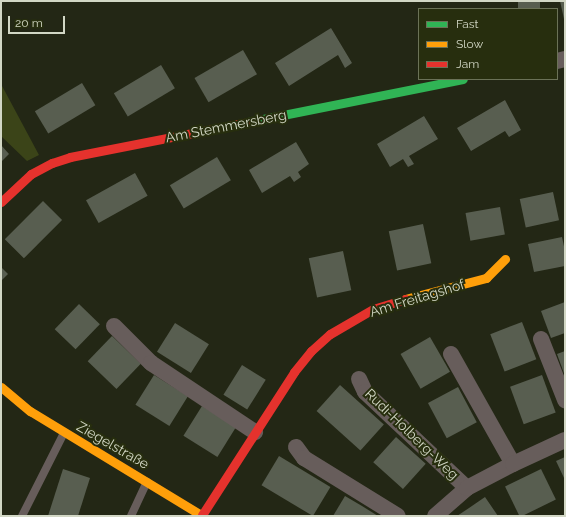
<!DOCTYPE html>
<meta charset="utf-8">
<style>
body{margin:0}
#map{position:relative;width:566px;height:517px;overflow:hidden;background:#232715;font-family:Raleway,sans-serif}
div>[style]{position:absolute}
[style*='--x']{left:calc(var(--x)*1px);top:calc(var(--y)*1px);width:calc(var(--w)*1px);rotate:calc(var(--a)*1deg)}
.green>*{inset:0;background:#3b4418}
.building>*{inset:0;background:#585e50;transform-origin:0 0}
.lane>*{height:8px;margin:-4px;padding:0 4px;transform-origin:4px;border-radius:4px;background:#675d5b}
.street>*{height:16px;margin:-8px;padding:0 8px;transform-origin:8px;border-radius:8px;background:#675d5b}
.fast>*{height:9px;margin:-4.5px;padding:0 4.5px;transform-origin:4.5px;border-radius:4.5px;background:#30b455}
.slow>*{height:9px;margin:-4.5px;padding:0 4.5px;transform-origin:4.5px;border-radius:4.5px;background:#ff9f0a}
.jam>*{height:9px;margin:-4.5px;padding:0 4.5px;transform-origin:4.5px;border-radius:4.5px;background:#e5322d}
span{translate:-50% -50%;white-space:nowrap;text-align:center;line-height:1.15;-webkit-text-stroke:4px #272e0e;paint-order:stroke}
.street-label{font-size:14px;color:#d2d7c5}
.frame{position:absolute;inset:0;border:2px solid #d2d7c5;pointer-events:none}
.legend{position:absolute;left:418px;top:8px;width:140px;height:72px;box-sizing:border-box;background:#272e0e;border:1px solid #6b7257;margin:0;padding:5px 7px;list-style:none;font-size:12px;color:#d2d7c5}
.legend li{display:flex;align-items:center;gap:8px;height:20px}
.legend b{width:20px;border:1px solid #6b7257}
.scale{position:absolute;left:8px;top:16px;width:57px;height:18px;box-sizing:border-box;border:2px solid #d2d7c5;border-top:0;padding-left:5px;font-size:12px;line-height:14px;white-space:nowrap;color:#d2d7c5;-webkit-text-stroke:3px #272e0e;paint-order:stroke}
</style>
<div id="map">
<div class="green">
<i style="clip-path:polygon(1px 84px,39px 155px,27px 161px,1px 136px)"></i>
</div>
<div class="building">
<i style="left:518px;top:1px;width:22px;height:8px"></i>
<i style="clip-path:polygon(560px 1px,565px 1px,565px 18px,564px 19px)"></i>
<i style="clip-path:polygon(331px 28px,352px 63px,345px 68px,338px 55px,289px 86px,275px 63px)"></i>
<i style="left:243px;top:50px;width:28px;height:56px;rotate:60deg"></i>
<i style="left:161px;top:65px;width:27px;height:55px;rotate:59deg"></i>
<i style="left:82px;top:83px;width:26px;height:55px;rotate:59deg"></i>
<i style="clip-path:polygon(505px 100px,521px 130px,509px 137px,505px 131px,471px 151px,457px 128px)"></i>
<i style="clip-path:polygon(424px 116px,438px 139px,409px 156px,414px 164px,408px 167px,403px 159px,390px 167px,377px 144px)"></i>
<i style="clip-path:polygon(296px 142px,309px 164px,298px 172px,301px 177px,294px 182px,290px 176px,262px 193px,249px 170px)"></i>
<i style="clip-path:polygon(1px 145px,9px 154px,1px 162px)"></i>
<i style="left:217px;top:157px;width:27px;height:55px;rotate:59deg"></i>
<i style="left:135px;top:173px;width:26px;height:56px;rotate:61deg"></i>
<i style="left:553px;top:192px;width:29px;height:34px;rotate:78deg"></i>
<i style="left:43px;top:201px;width:27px;height:54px;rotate:45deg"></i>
<i style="left:500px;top:207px;width:28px;height:35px;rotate:80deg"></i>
<i style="left:423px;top:224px;width:40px;height:35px;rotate:78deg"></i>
<i style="clip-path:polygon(562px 237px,565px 251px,565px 266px,534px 272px,528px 244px)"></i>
<i style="left:343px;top:251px;width:40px;height:35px;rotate:78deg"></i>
<i style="clip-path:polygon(1px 267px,8px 274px,1px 281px)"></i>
<i style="clip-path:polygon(565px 302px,565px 333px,551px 338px,541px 311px)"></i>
<i style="left:79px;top:304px;width:29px;height:35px;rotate:44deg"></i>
<i style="left:522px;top:322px;width:40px;height:34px;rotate:69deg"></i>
<i style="left:175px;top:323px;width:40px;height:34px;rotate:32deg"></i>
<i style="left:112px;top:336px;width:40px;height:35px;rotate:44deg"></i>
<i style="left:430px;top:337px;width:40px;height:34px;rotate:60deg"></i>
<i style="clip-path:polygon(565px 351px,565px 376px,557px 354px)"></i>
<i style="left:242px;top:365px;width:28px;height:35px;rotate:32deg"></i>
<i style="left:154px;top:375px;width:40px;height:35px;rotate:32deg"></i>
<i style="left:542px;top:375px;width:40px;height:34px;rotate:70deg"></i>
<i style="left:340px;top:385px;width:59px;height:35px;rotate:42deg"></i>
<i style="left:458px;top:387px;width:40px;height:34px;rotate:62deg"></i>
<i style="left:202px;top:406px;width:40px;height:35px;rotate:32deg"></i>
<i style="left:396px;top:437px;width:40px;height:34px;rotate:42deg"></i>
<i style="left:279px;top:456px;width:60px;height:34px;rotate:31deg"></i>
<i style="clip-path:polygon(565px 457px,565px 480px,556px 461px)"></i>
<i style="clip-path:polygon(63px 469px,90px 478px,78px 516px,48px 516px)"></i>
<i style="left:541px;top:469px;width:34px;height:40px;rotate:64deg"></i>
<i style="clip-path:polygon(345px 496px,362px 506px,378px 516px,333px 516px)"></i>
<i style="clip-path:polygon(485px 497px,498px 516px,457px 516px,469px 508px)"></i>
</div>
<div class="lane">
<i style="--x:22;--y:516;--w:93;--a:-63.2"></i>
<i style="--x:131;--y:516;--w:38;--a:-65"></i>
</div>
<div class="street">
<i style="--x:557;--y:61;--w:8;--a:-14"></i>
<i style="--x:114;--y:326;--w:52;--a:45"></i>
<i style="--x:151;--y:363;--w:125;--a:33.6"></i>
<i style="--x:541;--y:339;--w:66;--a:68.5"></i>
<i style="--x:451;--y:354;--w:126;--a:60.6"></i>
<i style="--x:359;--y:379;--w:14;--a:65"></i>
<i style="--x:365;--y:392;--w:140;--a:43.3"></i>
<i style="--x:296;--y:447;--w:14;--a:54"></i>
<i style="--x:304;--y:458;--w:110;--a:31.7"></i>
<i style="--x:435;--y:516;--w:43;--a:-41.2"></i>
<i style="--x:467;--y:488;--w:52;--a:-27.6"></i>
<i style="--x:513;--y:464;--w:57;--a:-24.8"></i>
</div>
<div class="fast">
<i style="--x:248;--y:122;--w:219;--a:-11.3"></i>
</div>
<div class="slow">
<i style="--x:405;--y:299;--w:84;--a:-14.5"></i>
<i style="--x:486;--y:278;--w:27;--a:-45"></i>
<i style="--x:1;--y:387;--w:38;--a:40"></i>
<i style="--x:30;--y:411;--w:202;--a:31.3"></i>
</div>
<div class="jam">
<i style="--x:1;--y:202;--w:41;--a:-43"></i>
<i style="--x:31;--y:174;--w:24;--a:-28"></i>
<i style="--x:52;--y:163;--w:19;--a:-18"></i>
<i style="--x:70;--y:157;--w:181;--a:-11.1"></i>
<i style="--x:202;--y:515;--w:170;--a:-57.2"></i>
<i style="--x:294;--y:372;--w:27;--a:-51"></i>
<i style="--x:311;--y:351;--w:25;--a:-42"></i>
<i style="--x:330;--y:334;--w:50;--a:-30.2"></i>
<i style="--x:373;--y:309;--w:34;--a:-17"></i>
</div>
<div class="street-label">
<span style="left:226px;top:126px;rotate:-11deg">Am Stemmersberg</span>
<span style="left:417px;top:298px;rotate:-17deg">Am Freitagshof</span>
<span style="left:412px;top:434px;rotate:44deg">Rudi-Holberg-Weg</span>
<span style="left:113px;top:445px;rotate:30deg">Ziegelstraße</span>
</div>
<div class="frame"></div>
<ul class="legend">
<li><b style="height:5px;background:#30b455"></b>Fast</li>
<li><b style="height:5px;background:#ff9f0a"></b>Slow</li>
<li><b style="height:5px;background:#e5322d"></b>Jam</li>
</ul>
<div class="scale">20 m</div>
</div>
